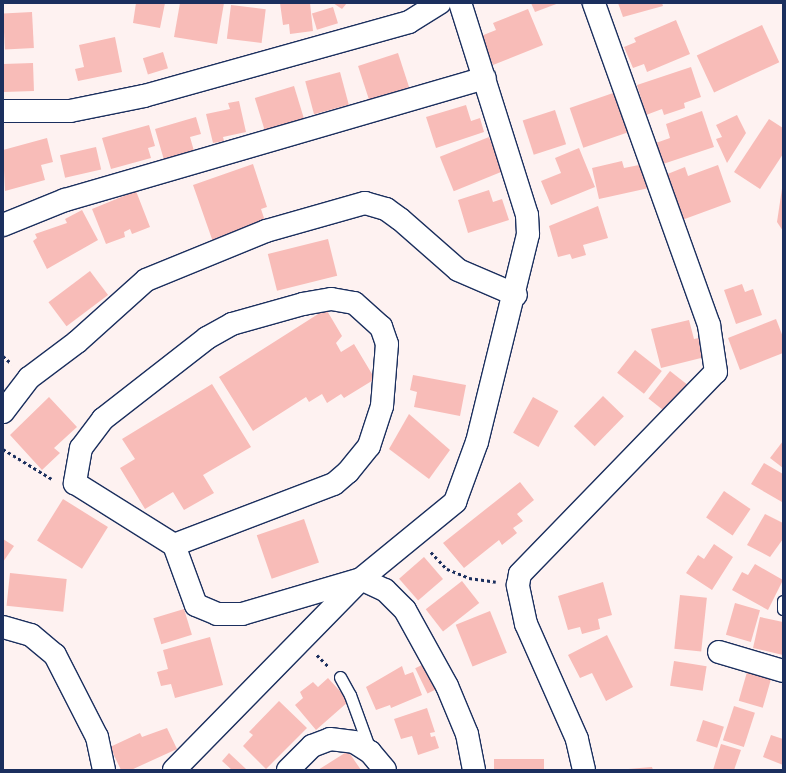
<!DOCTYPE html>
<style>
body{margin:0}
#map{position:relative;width:786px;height:773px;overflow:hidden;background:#fef2f1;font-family:Delius,sans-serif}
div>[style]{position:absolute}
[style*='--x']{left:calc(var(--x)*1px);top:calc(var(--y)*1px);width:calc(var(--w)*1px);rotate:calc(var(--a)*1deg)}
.building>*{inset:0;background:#f8bcb8;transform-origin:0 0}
.path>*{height:2.5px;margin-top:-1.25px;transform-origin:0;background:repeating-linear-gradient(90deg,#1b2f5e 0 3px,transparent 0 6px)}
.roads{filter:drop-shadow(1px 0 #1b2f5e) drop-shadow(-1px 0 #1b2f5e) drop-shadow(0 1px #1b2f5e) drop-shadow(0 -1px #1b2f5e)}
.service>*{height:11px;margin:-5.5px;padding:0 5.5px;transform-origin:5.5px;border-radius:5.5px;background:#fff}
.minor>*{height:22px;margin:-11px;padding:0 11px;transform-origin:11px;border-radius:11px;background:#fff}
span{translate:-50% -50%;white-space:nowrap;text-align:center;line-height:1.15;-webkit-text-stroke:3.5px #fff;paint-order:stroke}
.frame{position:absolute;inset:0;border:4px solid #1b2f5e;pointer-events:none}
</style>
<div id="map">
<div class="building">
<i style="clip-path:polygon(136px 3px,165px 3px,160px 28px,133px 23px)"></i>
<i style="clip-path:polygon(180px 3px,224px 3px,217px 44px,174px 37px)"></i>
<i style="clip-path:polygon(280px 3px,310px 3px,313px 31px,290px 34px,289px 24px,283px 25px)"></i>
<i style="clip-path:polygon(333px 3px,347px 3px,342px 9px)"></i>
<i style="clip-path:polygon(531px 3px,559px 3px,535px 12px)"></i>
<i style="clip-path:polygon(618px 3px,662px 3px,663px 6px,623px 17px)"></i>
<i style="left:231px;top:5px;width:35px;height:34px;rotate:7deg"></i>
<i style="left:333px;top:7px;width:17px;height:22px;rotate:73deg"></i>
<i style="clip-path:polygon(528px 9px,543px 45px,493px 65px,481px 36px,496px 30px,493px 23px)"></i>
<i style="left:32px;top:12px;width:36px;height:29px;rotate:87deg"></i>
<i style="clip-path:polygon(676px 20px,690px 54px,647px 72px,644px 64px,633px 68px,624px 47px,636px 42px,634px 38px)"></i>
<i style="left:762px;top:25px;width:41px;height:72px;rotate:65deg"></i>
<i style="clip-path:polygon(115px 37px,122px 72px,78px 81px,75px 69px,84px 67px,79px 45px)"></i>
<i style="left:163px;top:52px;width:17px;height:21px;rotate:73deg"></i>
<i style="left:398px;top:53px;width:36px;height:42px;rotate:72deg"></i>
<i style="left:33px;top:63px;width:28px;height:30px;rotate:88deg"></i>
<i style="clip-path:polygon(691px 67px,701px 97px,684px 103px,685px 108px,664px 115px,662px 109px,646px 115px,637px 85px)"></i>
<i style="left:340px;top:72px;width:34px;height:36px;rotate:75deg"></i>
<i style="left:294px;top:86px;width:34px;height:41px;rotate:73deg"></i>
<i style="left:616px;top:92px;width:42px;height:49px;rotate:71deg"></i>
<i style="clip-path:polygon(239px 101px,246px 132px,223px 137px,224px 141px,213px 143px,206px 114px,230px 109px,228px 103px)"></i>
<i style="clip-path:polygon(466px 105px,471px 121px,480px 118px,484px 132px,436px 148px,426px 117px)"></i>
<i style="left:555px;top:110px;width:36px;height:34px;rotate:72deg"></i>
<i style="clip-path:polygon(702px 111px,714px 147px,660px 165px,653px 144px,670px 138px,666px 124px)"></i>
<i style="clip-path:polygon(737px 115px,746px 133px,727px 163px,716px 139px,722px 137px,716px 125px)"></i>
<i style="clip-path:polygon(196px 117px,201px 134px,190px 137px,194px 151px,164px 160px,155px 129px)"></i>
<i style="clip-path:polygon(769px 119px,783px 128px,783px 154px,760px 189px,734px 172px)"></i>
<i style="clip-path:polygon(149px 125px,155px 146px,148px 148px,151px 158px,111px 169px,102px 138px)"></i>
<i style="left:489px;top:137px;width:37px;height:53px;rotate:68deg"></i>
<i style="clip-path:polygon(47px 138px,53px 162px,41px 165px,45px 180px,5px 191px,3px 150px)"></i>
<i style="left:96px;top:147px;width:23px;height:37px;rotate:77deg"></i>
<i style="clip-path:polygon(579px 148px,595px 187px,551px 205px,541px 181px,561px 173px,555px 158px)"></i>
<i style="clip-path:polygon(622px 161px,624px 168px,644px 164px,649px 188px,599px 199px,592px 168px)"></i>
<i style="clip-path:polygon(253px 164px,267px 207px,261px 209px,266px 224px,213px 242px,193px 185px)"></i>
<i style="clip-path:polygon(718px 165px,731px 202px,682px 220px,665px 175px,685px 167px,688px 176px)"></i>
<i style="clip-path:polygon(783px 182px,783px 231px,777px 222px)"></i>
<i style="clip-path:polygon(489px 190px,493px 202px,502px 199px,509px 220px,468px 233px,458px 200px)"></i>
<i style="clip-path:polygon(136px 191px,150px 227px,132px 234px,130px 229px,124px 232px,125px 237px,106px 244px,92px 209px)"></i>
<i style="clip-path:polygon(598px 206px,608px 238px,583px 245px,586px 255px,572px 259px,570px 254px,558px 257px,549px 226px)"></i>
<i style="clip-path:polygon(82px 210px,98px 240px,47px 269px,33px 241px,37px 238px,35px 234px,67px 223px,65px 219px)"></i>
<i style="left:328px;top:239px;width:38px;height:62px;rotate:76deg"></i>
<i style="left:90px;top:271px;width:30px;height:52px;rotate:53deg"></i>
<i style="clip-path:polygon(742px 284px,745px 292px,753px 289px,762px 315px,736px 324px,724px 290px)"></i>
<i style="clip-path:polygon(326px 309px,342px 336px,336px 343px,341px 352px,354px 344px,375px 379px,344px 398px,341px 394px,327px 403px,322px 394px,309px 402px,306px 397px,253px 431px,219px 377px)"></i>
<i style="clip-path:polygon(776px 319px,783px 337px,783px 353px,740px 370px,728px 338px)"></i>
<i style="clip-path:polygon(689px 320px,694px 339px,708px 336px,713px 355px,661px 368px,651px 329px)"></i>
<i style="left:635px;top:350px;width:34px;height:29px;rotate:38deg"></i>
<i style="left:670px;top:371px;width:23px;height:35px;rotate:38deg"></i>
<i style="clip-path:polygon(413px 375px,466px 385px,460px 416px,414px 407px,417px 392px,410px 390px)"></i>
<i style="clip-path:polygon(212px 384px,251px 447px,203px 475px,214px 493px,184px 510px,173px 492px,145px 509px,120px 468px,135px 459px,122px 439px)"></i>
<i style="left:603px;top:396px;width:29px;height:42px;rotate:44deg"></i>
<i style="clip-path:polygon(49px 397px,77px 427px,54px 448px,60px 453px,42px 470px,10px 435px)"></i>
<i style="left:533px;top:397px;width:29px;height:41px;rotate:29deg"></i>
<i style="clip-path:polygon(409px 414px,450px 450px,429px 479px,389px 449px)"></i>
<i style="clip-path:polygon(783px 441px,783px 468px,770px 458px)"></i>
<i style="clip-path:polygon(764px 463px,783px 474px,782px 502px,751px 484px)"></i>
<i style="clip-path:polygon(520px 482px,534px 500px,517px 514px,523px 521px,513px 528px,517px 533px,502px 545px,499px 540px,464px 568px,443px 543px)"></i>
<i style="left:724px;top:491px;width:32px;height:32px;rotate:34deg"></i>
<i style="left:63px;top:499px;width:53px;height:49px;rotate:32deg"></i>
<i style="clip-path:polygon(765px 514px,783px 523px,783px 539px,770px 557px,747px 545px)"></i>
<i style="left:304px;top:519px;width:46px;height:50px;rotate:71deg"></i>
<i style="clip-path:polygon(3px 539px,14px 546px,3px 562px)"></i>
<i style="clip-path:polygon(714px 544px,733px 557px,712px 590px,686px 573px,698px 555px,704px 559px)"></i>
<i style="left:424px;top:557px;width:29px;height:33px;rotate:49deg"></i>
<i style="clip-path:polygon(755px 564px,783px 580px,768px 610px,732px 590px,742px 572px,748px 575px)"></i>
<i style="left:10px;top:573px;width:57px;height:33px;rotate:6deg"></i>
<i style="left:462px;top:581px;width:28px;height:46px;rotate:52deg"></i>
<i style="clip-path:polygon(603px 582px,612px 615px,598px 619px,600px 629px,582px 634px,580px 627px,568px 630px,558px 596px)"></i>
<i style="left:680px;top:595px;width:27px;height:54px;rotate:6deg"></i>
<i style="left:735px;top:603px;width:26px;height:33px;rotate:16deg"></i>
<i style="left:184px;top:609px;width:27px;height:32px;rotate:73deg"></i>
<i style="left:490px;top:611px;width:45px;height:37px;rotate:68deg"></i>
<i style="clip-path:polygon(760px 617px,783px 622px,783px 655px,753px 648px)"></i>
<i style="clip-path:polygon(607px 635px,633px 687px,606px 701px,592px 673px,580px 678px,568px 655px)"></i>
<i style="clip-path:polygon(210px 637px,223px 685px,175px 698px,171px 684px,161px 686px,157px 672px,168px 669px,163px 650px)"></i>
<i style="left:674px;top:661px;width:33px;height:25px;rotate:9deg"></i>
<i style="left:426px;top:663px;width:28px;height:12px;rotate:64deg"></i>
<i style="clip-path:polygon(402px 666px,405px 675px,413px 672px,422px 695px,391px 708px,390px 705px,376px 710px,366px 687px)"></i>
<i style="left:747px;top:672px;width:25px;height:30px;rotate:16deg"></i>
<i style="clip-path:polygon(328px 678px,349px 701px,316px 730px,295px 705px,303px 698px,300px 692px,313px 682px,318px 687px)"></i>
<i style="clip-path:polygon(279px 701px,307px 728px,266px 769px,243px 746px,253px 735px,249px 732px)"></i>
<i style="left:734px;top:706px;width:22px;height:36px;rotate:18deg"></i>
<i style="clip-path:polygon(427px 708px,435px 732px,430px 733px,431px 737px,435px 736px,439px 748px,418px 755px,412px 736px,401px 739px,394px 719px)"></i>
<i style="left:703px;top:720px;width:22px;height:22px;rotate:18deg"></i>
<i style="clip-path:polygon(167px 728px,177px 749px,131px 770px,121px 770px,110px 747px,140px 733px,142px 737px)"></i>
<i style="clip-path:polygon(771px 735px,783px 739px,783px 765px,763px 757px)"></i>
<i style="clip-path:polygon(721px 744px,741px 750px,734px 770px,713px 770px)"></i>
<i style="clip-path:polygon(348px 751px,361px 770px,318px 770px)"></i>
<i style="clip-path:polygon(229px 753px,246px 769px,245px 770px,232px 770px,222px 761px)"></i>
<i style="left:494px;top:759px;width:50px;height:11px"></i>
<i style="clip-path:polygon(652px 767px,653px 770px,628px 770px,628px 769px)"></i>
</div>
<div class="path">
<i style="--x:3;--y:356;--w:12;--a:42"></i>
<i style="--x:3;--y:449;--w:57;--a:31.5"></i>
<i style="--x:431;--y:552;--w:23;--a:47"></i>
<i style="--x:447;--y:569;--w:24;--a:22"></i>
<i style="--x:469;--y:578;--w:27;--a:8"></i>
<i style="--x:317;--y:655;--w:16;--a:45"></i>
</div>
<div class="roads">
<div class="service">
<i style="--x:783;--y:601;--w:8;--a:90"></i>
<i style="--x:340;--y:677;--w:21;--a:61"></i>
<i style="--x:350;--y:695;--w:59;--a:70"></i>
</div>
<div class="minor">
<i style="--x:3;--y:111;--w:67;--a:0"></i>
<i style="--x:70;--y:111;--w:76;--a:-11.5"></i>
<i style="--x:144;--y:96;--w:275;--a:-15.6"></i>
<i style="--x:409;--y:22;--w:36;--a:-32"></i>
<i style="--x:3;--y:225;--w:67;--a:-22"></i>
<i style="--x:65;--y:200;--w:437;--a:-16.2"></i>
<i style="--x:3;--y:412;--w:43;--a:-52.6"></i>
<i style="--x:29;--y:378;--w:60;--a:-36.9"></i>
<i style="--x:77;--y:342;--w:93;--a:-41.9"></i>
<i style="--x:146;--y:280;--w:130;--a:-22.2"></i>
<i style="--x:266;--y:231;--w:103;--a:-15.8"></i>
<i style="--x:365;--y:203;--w:22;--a:16"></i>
<i style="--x:386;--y:209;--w:17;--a:36"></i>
<i style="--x:400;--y:219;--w:77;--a:41.3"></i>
<i style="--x:458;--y:270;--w:63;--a:23.3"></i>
<i style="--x:174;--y:545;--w:171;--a:-20.9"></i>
<i style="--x:334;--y:484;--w:18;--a:-41"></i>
<i style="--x:348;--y:472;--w:33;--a:-51"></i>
<i style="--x:369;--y:446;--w:42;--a:-72"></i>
<i style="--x:382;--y:406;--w:62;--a:-85.4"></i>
<i style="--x:387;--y:344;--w:18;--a:-109"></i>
<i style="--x:381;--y:327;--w:36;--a:-138"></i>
<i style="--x:354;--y:303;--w:23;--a:-170"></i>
<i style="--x:331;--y:299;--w:28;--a:170"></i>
<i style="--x:303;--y:304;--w:74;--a:164.3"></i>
<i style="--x:232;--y:324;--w:29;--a:151"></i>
<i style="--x:207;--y:338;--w:132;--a:142.1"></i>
<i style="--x:103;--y:419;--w:36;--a:127"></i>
<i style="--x:81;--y:448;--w:36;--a:100"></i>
<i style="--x:75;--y:483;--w:117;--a:32.1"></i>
<i style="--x:174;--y:545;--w:64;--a:69.9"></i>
<i style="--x:196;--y:605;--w:23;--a:23"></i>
<i style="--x:217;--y:614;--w:25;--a:0"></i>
<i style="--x:242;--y:614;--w:124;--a:-16.4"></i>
<i style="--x:361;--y:579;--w:26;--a:25"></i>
<i style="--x:385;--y:590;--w:28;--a:45"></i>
<i style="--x:405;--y:610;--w:87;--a:61.1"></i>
<i style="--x:447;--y:686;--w:52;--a:67.4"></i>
<i style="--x:467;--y:734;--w:37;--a:79"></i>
<i style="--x:3;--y:627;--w:29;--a:16"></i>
<i style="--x:31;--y:635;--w:31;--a:40"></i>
<i style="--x:55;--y:655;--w:92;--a:62.9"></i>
<i style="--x:97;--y:737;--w:34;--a:78"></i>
<i style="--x:719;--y:652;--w:67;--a:16.5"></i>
<i style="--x:174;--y:770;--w:267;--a:-45.6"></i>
<i style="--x:361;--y:579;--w:122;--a:-39.3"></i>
<i style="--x:455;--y:502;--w:64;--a:-69.9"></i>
<i style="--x:477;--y:442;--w:214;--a:-76.2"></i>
<i style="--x:528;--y:234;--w:19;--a:-93"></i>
<i style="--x:527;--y:215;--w:222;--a:-107.5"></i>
<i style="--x:288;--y:770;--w:34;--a:-45"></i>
<i style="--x:312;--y:746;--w:19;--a:-21"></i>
<i style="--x:330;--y:739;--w:24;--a:7"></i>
<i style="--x:354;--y:742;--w:19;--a:32"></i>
<i style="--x:370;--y:752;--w:23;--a:50"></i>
<i style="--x:584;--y:770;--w:32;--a:-103"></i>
<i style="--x:577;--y:739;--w:126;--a:-113.9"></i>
<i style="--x:526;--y:624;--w:40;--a:-102"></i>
<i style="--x:518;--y:585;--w:11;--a:-80"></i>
<i style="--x:520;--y:574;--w:281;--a:-45.9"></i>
<i style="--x:716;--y:372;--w:48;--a:-98.5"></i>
<i style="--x:709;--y:325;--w:342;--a:-109.7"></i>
</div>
</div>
<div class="frame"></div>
</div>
